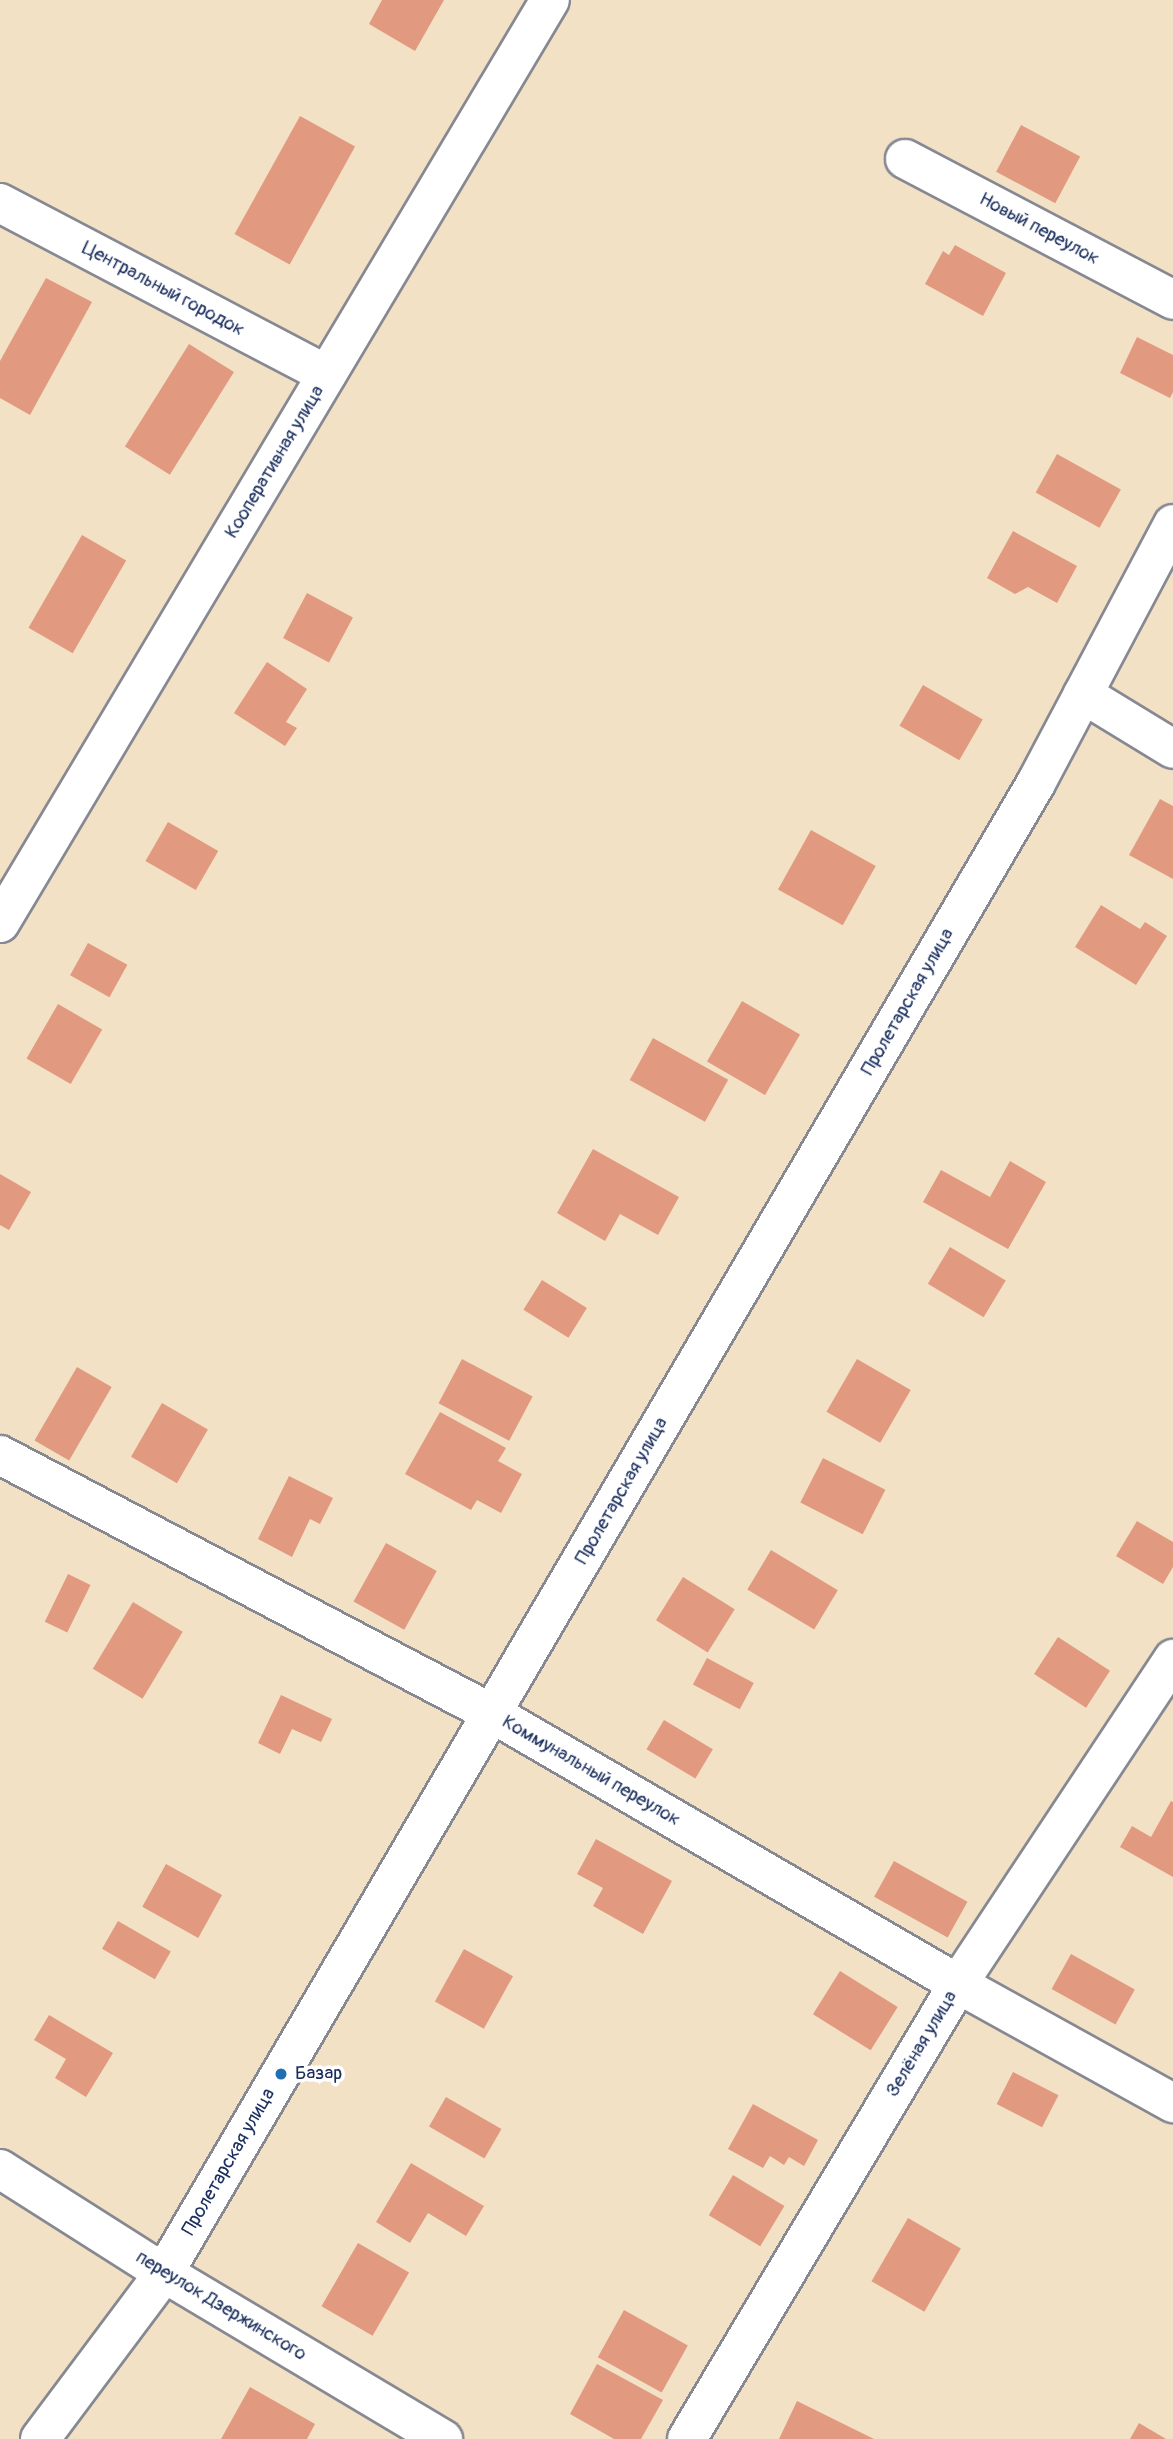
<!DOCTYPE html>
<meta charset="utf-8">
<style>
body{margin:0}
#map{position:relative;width:1173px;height:2439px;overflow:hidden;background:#f2e1c5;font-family:Pangolin,sans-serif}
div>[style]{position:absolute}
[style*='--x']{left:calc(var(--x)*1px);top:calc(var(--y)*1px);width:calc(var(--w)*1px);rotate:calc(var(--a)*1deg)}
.building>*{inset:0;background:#e19a7f;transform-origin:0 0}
.roads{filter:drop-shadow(2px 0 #868892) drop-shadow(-2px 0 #868892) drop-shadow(0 2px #868892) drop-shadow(0 -2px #868892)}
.minor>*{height:38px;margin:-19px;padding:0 19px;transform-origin:19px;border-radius:19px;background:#fff}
.tertiary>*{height:38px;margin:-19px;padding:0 19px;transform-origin:19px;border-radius:19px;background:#fff}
.dots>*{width:19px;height:19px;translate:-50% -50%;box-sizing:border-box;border:4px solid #fff;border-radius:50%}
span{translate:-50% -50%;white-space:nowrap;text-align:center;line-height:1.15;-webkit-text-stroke:7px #fff;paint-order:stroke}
.street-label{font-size:19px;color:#1b2f5e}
.poi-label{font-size:19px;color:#1b2f5e}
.left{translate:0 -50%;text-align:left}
</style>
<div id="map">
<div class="building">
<i style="clip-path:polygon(382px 0,444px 0,415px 51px,369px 24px)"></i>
<i style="left:300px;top:116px;width:63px;height:135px;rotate:29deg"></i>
<i style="left:1021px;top:125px;width:67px;height:53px;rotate:28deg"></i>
<i style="clip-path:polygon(955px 245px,1006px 273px,983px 316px,925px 284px,943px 251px,949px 255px)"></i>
<i style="clip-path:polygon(46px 278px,92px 302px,30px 415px,0 398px,0 361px)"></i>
<i style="clip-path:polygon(1137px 337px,1173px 355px,1173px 392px,1170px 398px,1120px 373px)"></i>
<i style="left:189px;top:344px;width:53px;height:121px;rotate:32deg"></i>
<i style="left:1057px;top:454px;width:73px;height:44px;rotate:29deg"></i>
<i style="clip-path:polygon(1013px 531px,1077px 566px,1057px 603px,1028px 587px,1015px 594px,987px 578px)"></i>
<i style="left:82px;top:535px;width:51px;height:107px;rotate:30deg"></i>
<i style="left:307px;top:593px;width:52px;height:51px;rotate:28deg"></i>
<i style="clip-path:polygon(267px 662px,307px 689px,286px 722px,297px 728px,285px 746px,234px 713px)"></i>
<i style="left:923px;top:685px;width:69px;height:47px;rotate:30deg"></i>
<i style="clip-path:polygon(1160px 799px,1173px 806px,1173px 879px,1129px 855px)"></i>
<i style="left:168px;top:822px;width:58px;height:45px;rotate:30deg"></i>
<i style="left:811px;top:830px;width:74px;height:68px;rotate:29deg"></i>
<i style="clip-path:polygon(1101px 905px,1140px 929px,1145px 922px,1167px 936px,1136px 985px,1075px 947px)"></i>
<i style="left:88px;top:943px;width:45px;height:37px;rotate:29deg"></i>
<i style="left:742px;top:1001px;width:67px;height:70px;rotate:30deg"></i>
<i style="left:58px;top:1004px;width:51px;height:63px;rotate:30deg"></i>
<i style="left:653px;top:1038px;width:86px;height:48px;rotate:29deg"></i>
<i style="clip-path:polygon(593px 1149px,679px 1197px,658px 1235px,620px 1214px,605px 1241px,557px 1213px)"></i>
<i style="clip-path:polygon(1010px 1161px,1046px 1182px,1008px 1249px,923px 1202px,941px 1170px,990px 1197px)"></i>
<i style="clip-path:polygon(0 1174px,31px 1192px,9px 1230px,0 1225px)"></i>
<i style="left:950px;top:1247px;width:65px;height:43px;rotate:31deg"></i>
<i style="left:542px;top:1280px;width:53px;height:35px;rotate:32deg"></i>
<i style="left:462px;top:1359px;width:80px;height:50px;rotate:28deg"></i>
<i style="left:857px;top:1359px;width:62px;height:61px;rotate:30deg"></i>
<i style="left:77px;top:1367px;width:40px;height:85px;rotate:30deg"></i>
<i style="left:162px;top:1403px;width:53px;height:62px;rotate:30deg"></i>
<i style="clip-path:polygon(440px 1412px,506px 1448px,498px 1461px,522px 1474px,501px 1513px,477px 1500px,471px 1510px,405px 1474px)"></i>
<i style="left:823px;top:1458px;width:70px;height:50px;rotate:27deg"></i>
<i style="clip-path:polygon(289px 1476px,333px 1498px,320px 1524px,310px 1519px,292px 1557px,258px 1539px)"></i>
<i style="clip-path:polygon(1137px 1521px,1173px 1542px,1173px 1567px,1163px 1584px,1116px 1556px)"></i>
<i style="left:386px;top:1543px;width:58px;height:67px;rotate:29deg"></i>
<i style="left:771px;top:1550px;width:78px;height:46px;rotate:31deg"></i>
<i style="left:68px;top:1574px;width:25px;height:53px;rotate:26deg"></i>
<i style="left:683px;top:1577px;width:61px;height:51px;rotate:32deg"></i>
<i style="left:133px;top:1602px;width:58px;height:78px;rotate:31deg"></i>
<i style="left:1058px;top:1637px;width:62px;height:44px;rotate:33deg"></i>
<i style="left:707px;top:1658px;width:53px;height:30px;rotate:28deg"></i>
<i style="clip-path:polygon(281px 1695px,332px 1719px,321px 1742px,292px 1729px,280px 1754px,258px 1743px)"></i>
<i style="left:664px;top:1720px;width:57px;height:34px;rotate:31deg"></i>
<i style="clip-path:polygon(1171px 1801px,1173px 1802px,1173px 1877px,1120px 1847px,1132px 1826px,1151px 1837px)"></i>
<i style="clip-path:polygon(596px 1839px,672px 1881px,643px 1934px,593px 1906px,603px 1888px,577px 1874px)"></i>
<i style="left:894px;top:1861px;width:84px;height:41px;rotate:29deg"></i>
<i style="left:166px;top:1864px;width:64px;height:49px;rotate:29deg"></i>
<i style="left:118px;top:1921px;width:61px;height:32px;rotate:30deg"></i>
<i style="left:464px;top:1949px;width:56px;height:60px;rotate:29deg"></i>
<i style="left:1071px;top:1954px;width:73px;height:40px;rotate:29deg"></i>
<i style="left:840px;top:1971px;width:68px;height:51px;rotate:32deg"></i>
<i style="clip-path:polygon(49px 2015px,113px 2053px,86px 2097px,55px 2078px,66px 2059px,34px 2040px)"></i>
<i style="left:1013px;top:2072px;width:51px;height:36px;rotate:27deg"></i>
<i style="left:446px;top:2097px;width:64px;height:34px;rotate:30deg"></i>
<i style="clip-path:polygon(753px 2104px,818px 2140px,804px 2166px,789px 2157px,784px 2165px,770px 2156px,763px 2168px,728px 2149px)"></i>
<i style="clip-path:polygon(411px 2163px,484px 2206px,466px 2236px,428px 2213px,410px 2243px,376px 2222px)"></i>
<i style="left:733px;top:2175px;width:60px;height:47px;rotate:31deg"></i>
<i style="left:908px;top:2218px;width:61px;height:73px;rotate:30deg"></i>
<i style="left:358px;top:2243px;width:59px;height:73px;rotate:30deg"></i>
<i style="left:624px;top:2310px;width:73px;height:54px;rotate:29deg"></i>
<i style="clip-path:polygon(597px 2364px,663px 2400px,641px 2439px,614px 2439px,570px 2414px)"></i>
<i style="clip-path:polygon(250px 2387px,315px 2424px,307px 2439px,221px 2439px)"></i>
<i style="clip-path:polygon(797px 2401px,874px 2439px,779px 2439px)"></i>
<i style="clip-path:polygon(1139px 2423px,1166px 2439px,1130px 2439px)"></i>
</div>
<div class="roads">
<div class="minor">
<i style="--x:905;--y:159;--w:303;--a:27.7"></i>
<i style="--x:0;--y:203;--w:369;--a:27.7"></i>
<i style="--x:1083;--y:694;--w:105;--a:31.4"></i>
<i style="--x:0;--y:923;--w:1074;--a:-59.21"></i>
<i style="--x:0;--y:1455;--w:557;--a:27.72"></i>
<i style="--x:493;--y:1714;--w:538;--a:30.14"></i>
<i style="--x:958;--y:1984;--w:246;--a:29"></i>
<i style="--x:164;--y:2273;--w:325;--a:30.8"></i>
<i style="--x:687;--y:2439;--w:530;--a:-59.22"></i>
<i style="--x:958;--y:1984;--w:390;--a:-56.5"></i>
</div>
<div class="tertiary">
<i style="--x:0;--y:2169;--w:194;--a:32.4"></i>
<i style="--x:40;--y:2439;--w:207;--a:-53.2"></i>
<i style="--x:164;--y:2273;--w:1726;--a:-59.66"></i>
<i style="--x:1036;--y:783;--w:293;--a:-62.1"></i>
</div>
</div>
<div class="dots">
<i style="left:281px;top:2074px;background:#1f6fb2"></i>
</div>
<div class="street-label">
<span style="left:1039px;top:229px;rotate:28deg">Новый переулок</span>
<span style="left:163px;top:289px;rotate:28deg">Центральный городок</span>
<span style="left:275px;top:462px;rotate:-59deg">Кооперативная улица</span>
<span style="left:908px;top:1002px;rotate:-60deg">Пролетарская улица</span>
<span style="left:622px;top:1491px;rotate:-60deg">Пролетарская улица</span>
<span style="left:591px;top:1771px;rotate:30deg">Коммунальный переулок</span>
<span style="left:922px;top:2044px;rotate:-59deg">Зелёная улица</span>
<span style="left:229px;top:2162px;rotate:-60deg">Пролетарская улица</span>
<span style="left:221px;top:2306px;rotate:31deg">переулок Дзержинского</span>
</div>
<div class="poi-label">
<span class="left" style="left:295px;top:2074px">Базар</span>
</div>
</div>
